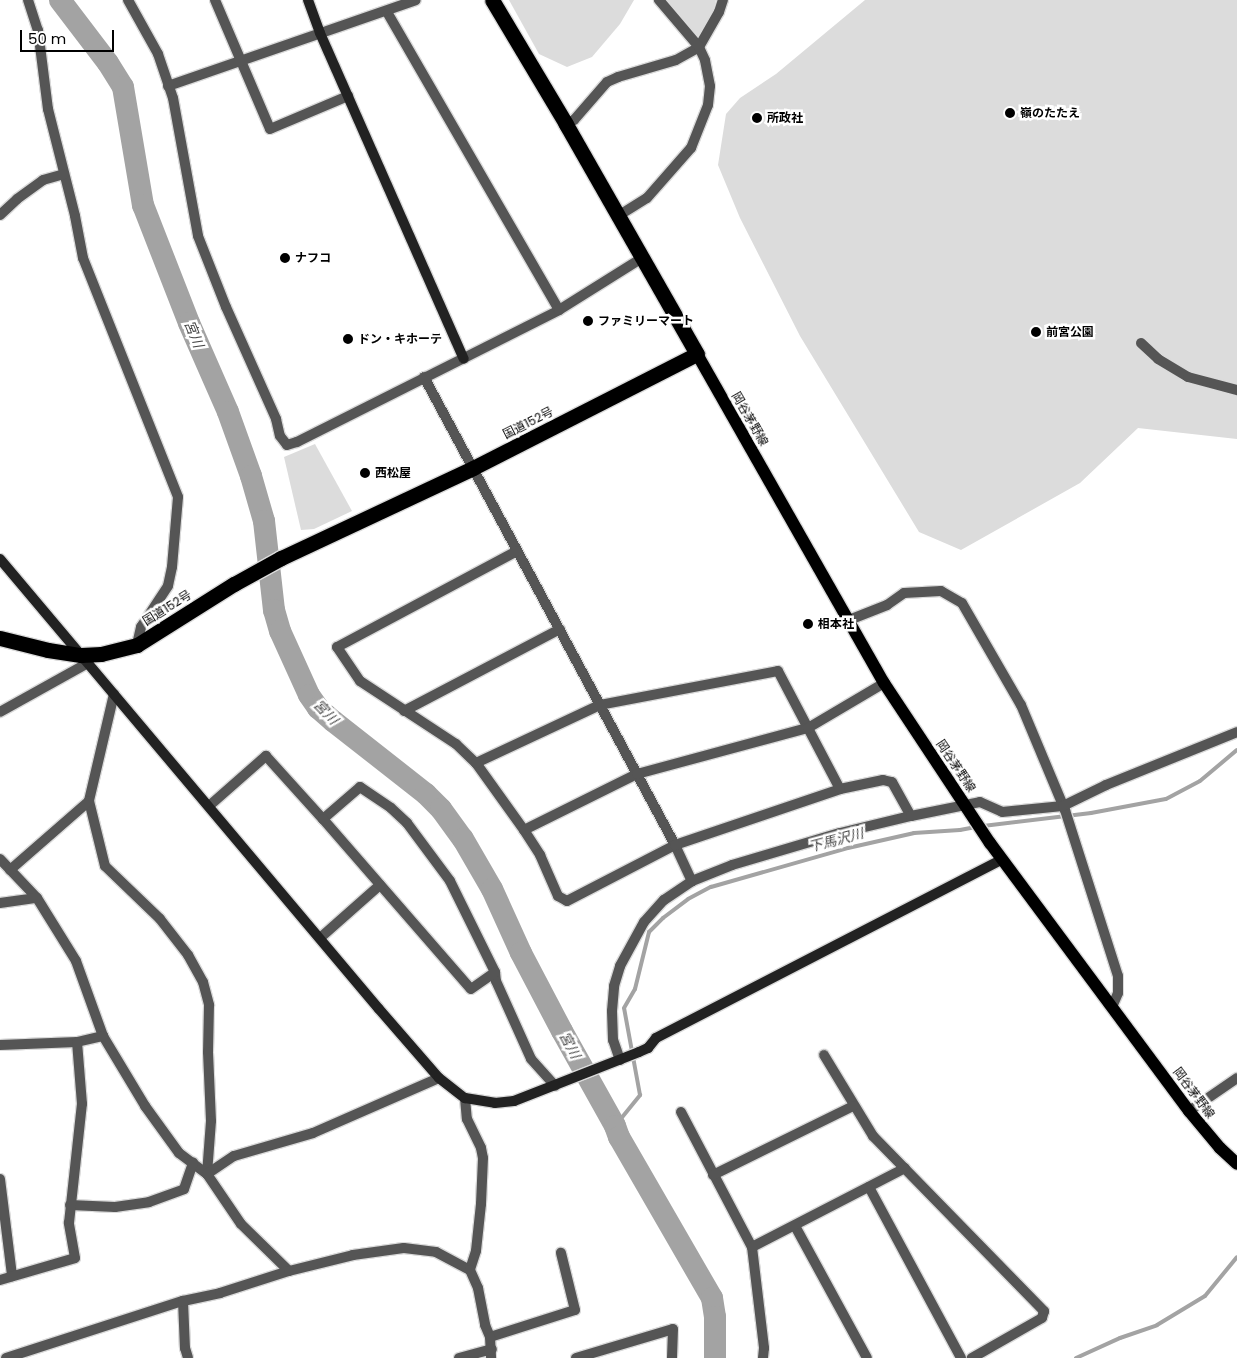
<!DOCTYPE html>
<meta charset="utf-8">
<style>
body{margin:0}
#map{position:relative;width:1237px;height:1358px;overflow:hidden;background:#fff;font-family:Poppins,"Noto Sans JP",sans-serif}
div>[style]{position:absolute}
[style*='--x']{left:calc(var(--x)*1px);top:calc(var(--y)*1px);width:calc(var(--w)*1px);rotate:calc(var(--a)*1deg)}
.green>*{inset:0;background:#dcdcdc}
.stream>*{height:4px;margin:-2px;padding:0 2px;transform-origin:2px;border-radius:2px;background:#a3a3a3}
.river>*{height:22px;margin:-11px;padding:0 11px;transform-origin:11px;border-radius:11px;background:#a3a3a3}
.roads{filter:drop-shadow(1px 0 #dbdbdb) drop-shadow(-1px 0 #dbdbdb) drop-shadow(0 1px #dbdbdb) drop-shadow(0 -1px #dbdbdb)}
.street>*{height:10px;margin:-5px;padding:0 5px;transform-origin:5px;border-radius:5px;background:#555}
.secondary>*{height:10px;margin:-5px;padding:0 5px;transform-origin:5px;border-radius:5px;background:#222}
.primary>*{height:12px;margin:-6px;padding:0 6px;transform-origin:6px;border-radius:6px;background:#000}
.highway>*{height:15px;margin:-7.5px;padding:0 7.5px;transform-origin:7.5px;border-radius:7.5px;background:#000}
.dots>*{width:14px;height:14px;translate:-50% -50%;box-sizing:border-box;border:2px solid #fff;border-radius:50%}
span{translate:-50% -50%;white-space:nowrap;text-align:center;line-height:1.15;-webkit-text-stroke:5px #fff;paint-order:stroke}
.poi-label{font-size:12px;color:#000;font-weight:700}
.left{translate:0 -50%;text-align:left}
.street-label{font-size:12px;color:#000}
.water-label{font-size:14px;color:#444;font-style:italic}
.scale{position:absolute;left:20px;top:30px;width:94px;height:22px;box-sizing:border-box;border:2px solid #000;border-top:0;padding-left:6px;font-size:15px;line-height:18px;white-space:nowrap;color:#000;-webkit-text-stroke:4px #fff;paint-order:stroke}
</style>
<div id="map">
<div class="green">
<i style="clip-path:polygon(509px 0,634px 0,620px 24px,592px 57px,567px 67px,539px 54px)"></i>
<i style="clip-path:polygon(664px 0,716px 0,714px 9px,708px 24px,696px 38px)"></i>
<i style="clip-path:polygon(865px 0,1237px 0,1237px 439px,1138px 428px,1080px 483px,961px 550px,919px 532px,800px 336px,740px 218px,718px 165px,726px 114px,740px 98px,776px 74px)"></i>
<i style="clip-path:polygon(315px 444px,352px 511px,314px 529px,301px 530px,284px 457px)"></i>
</div>
<div class="stream">
<i style="--x:983;--y:826;--w:109;--a:-6.9"></i>
<i style="--x:1091;--y:813;--w:76;--a:-10.6"></i>
<i style="--x:1166;--y:799;--w:38;--a:-28"></i>
<i style="--x:1200;--y:781;--w:48;--a:-40"></i>
<i style="--x:615;--y:1126;--w:40;--a:-51"></i>
<i style="--x:640;--y:1095;--w:88;--a:-100.4"></i>
<i style="--x:624;--y:1008;--w:22;--a:-60"></i>
<i style="--x:635;--y:989;--w:59;--a:-76.2"></i>
<i style="--x:649;--y:932;--w:20;--a:-45"></i>
<i style="--x:663;--y:918;--w:31;--a:-37"></i>
<i style="--x:688;--y:899;--w:26;--a:-28"></i>
<i style="--x:711;--y:887;--w:142;--a:-15.9"></i>
<i style="--x:848;--y:848;--w:68;--a:-12.8"></i>
<i style="--x:914;--y:833;--w:46;--a:-3.7"></i>
<i style="--x:960;--y:830;--w:16;--a:-11"></i>
<i style="--x:1076;--y:1358;--w:48;--a:-24.4"></i>
<i style="--x:1120;--y:1338;--w:39;--a:-19"></i>
<i style="--x:1157;--y:1325;--w:56;--a:-31.1"></i>
<i style="--x:1205;--y:1296;--w:50;--a:-50.6"></i>
</div>
<div class="river">
<i style="--x:60;--y:0;--w:79;--a:52.7"></i>
<i style="--x:108;--y:63;--w:28;--a:58"></i>
<i style="--x:123;--y:87;--w:120;--a:80.4"></i>
<i style="--x:143;--y:205;--w:127;--a:68.7"></i>
<i style="--x:189;--y:323;--w:97;--a:66.3"></i>
<i style="--x:228;--y:412;--w:68;--a:70.2"></i>
<i style="--x:251;--y:476;--w:47;--a:73.9"></i>
<i style="--x:264;--y:521;--w:90;--a:83.6"></i>
<i style="--x:274;--y:610;--w:22;--a:74"></i>
<i style="--x:280;--y:631;--w:70;--a:65.6"></i>
<i style="--x:309;--y:695;--w:16;--a:55"></i>
<i style="--x:318;--y:708;--w:20;--a:41"></i>
<i style="--x:333;--y:721;--w:118;--a:38.1"></i>
<i style="--x:426;--y:794;--w:21;--a:45"></i>
<i style="--x:441;--y:809;--w:37;--a:54"></i>
<i style="--x:463;--y:839;--w:58;--a:59.9"></i>
<i style="--x:492;--y:889;--w:70;--a:65.6"></i>
<i style="--x:521;--y:953;--w:88;--a:62.3"></i>
<i style="--x:562;--y:1031;--w:109;--a:60.8"></i>
<i style="--x:615;--y:1126;--w:12;--a:70"></i>
<i style="--x:619;--y:1137;--w:186;--a:60"></i>
<i style="--x:712;--y:1298;--w:19;--a:81"></i>
<i style="--x:715;--y:1317;--w:41;--a:90"></i>
</div>
<div class="roads">
<div class="street">
<i style="--x:28;--y:0;--w:32;--a:72"></i>
<i style="--x:38;--y:30;--w:80;--a:82.8"></i>
<i style="--x:48;--y:109;--w:110;--a:75.8"></i>
<i style="--x:75;--y:216;--w:43;--a:79.2"></i>
<i style="--x:83;--y:258;--w:257;--a:68.3"></i>
<i style="--x:178;--y:497;--w:70;--a:94.9"></i>
<i style="--x:172;--y:567;--w:19;--a:102"></i>
<i style="--x:168;--y:586;--w:49;--a:123.4"></i>
<i style="--x:141;--y:627;--w:18;--a:103"></i>
<i style="--x:128;--y:0;--w:62;--a:60.9"></i>
<i style="--x:158;--y:54;--w:46;--a:71.2"></i>
<i style="--x:173;--y:98;--w:140;--a:79.7"></i>
<i style="--x:198;--y:236;--w:76;--a:68.5"></i>
<i style="--x:226;--y:307;--w:123;--a:65.9"></i>
<i style="--x:276;--y:419;--w:17;--a:77"></i>
<i style="--x:280;--y:436;--w:11;--a:52"></i>
<i style="--x:287;--y:445;--w:10;--a:-17"></i>
<i style="--x:297;--y:442;--w:293;--a:-26.7"></i>
<i style="--x:559;--y:310;--w:344;--a:-120"></i>
<i style="--x:215;--y:0;--w:140;--a:66.9"></i>
<i style="--x:270;--y:129;--w:85;--a:-22.9"></i>
<i style="--x:168;--y:86;--w:262;--a:-19.1"></i>
<i style="--x:566;--y:124;--w:9;--a:-27"></i>
<i style="--x:574;--y:120;--w:50;--a:-49"></i>
<i style="--x:607;--y:82;--w:12;--a:-24"></i>
<i style="--x:618;--y:77;--w:60;--a:-16.3"></i>
<i style="--x:676;--y:60;--w:26;--a:-29"></i>
<i style="--x:699;--y:47;--w:40;--a:-60.3"></i>
<i style="--x:719;--y:12;--w:13;--a:-72"></i>
<i style="--x:0;--y:215;--w:23;--a:-43"></i>
<i style="--x:17;--y:199;--w:32;--a:-36"></i>
<i style="--x:43;--y:180;--w:22;--a:-16"></i>
<i style="--x:618;--y:216;--w:34;--a:-32"></i>
<i style="--x:647;--y:198;--w:67;--a:-48.7"></i>
<i style="--x:691;--y:148;--w:46;--a:-68.4"></i>
<i style="--x:708;--y:105;--w:19;--a:-84"></i>
<i style="--x:710;--y:86;--w:26;--a:-101"></i>
<i style="--x:705;--y:60;--w:14;--a:-115"></i>
<i style="--x:699;--y:47;--w:62;--a:-130.4"></i>
<i style="--x:559;--y:310;--w:98;--a:-32.1"></i>
<i style="--x:1141;--y:343;--w:23;--a:43"></i>
<i style="--x:1158;--y:359;--w:35;--a:31"></i>
<i style="--x:1188;--y:377;--w:51;--a:14.9"></i>
<i style="--x:424;--y:377;--w:531;--a:61.79"></i>
<i style="--x:675;--y:845;--w:40;--a:65"></i>
<i style="--x:517;--y:551;--w:204;--a:151.9"></i>
<i style="--x:337;--y:647;--w:41;--a:55.9"></i>
<i style="--x:360;--y:681;--w:115;--a:33.3"></i>
<i style="--x:456;--y:744;--w:28;--a:44"></i>
<i style="--x:476;--y:763;--w:82;--a:54.4"></i>
<i style="--x:524;--y:830;--w:30;--a:57"></i>
<i style="--x:540;--y:855;--w:45;--a:66.3"></i>
<i style="--x:558;--y:896;--w:10;--a:29"></i>
<i style="--x:567;--y:901;--w:122;--a:-27.4"></i>
<i style="--x:675;--y:845;--w:174;--a:-18.7"></i>
<i style="--x:840;--y:789;--w:44;--a:-11.8"></i>
<i style="--x:883;--y:780;--w:9;--a:13"></i>
<i style="--x:892;--y:782;--w:39;--a:61"></i>
<i style="--x:849;--y:620;--w:41;--a:-21.5"></i>
<i style="--x:887;--y:605;--w:21;--a:-35"></i>
<i style="--x:904;--y:593;--w:37;--a:-3"></i>
<i style="--x:941;--y:591;--w:24;--a:30"></i>
<i style="--x:962;--y:603;--w:118;--a:60"></i>
<i style="--x:1021;--y:705;--w:114;--a:67.3"></i>
<i style="--x:1065;--y:810;--w:174;--a:72.3"></i>
<i style="--x:1118;--y:976;--w:17;--a:90"></i>
<i style="--x:1118;--y:993;--w:15;--a:113"></i>
<i style="--x:114;--y:694;--w:110;--a:103.2"></i>
<i style="--x:89;--y:801;--w:67;--a:76.2"></i>
<i style="--x:105;--y:866;--w:76;--a:43.9"></i>
<i style="--x:160;--y:919;--w:46;--a:52.1"></i>
<i style="--x:188;--y:955;--w:31;--a:61"></i>
<i style="--x:203;--y:982;--w:24;--a:75"></i>
<i style="--x:209;--y:1005;--w:47;--a:91.2"></i>
<i style="--x:208;--y:1052;--w:69;--a:87.5"></i>
<i style="--x:211;--y:1121;--w:53;--a:94.3"></i>
<i style="--x:404;--y:711;--w:176;--a:-27.7"></i>
<i style="--x:0;--y:712;--w:101;--a:-29.1"></i>
<i style="--x:476;--y:763;--w:137;--a:-25.1"></i>
<i style="--x:600;--y:705;--w:181;--a:-10.8"></i>
<i style="--x:778;--y:671;--w:133;--a:62.3"></i>
<i style="--x:209;--y:806;--w:76;--a:-41.3"></i>
<i style="--x:266;--y:756;--w:85;--a:47.9"></i>
<i style="--x:323;--y:819;--w:49;--a:-40.9"></i>
<i style="--x:360;--y:787;--w:37;--a:34"></i>
<i style="--x:391;--y:808;--w:22;--a:43"></i>
<i style="--x:407;--y:823;--w:72;--a:53.4"></i>
<i style="--x:450;--y:881;--w:102;--a:63.7"></i>
<i style="--x:495;--y:972;--w:9;--a:84"></i>
<i style="--x:496;--y:981;--w:85;--a:65.8"></i>
<i style="--x:531;--y:1059;--w:36;--a:48"></i>
<i style="--x:323;--y:819;--w:225;--a:49"></i>
<i style="--x:471;--y:989;--w:29;--a:-35"></i>
<i style="--x:524;--y:830;--w:126;--a:-26.4"></i>
<i style="--x:637;--y:774;--w:177;--a:-15.1"></i>
<i style="--x:808;--y:728;--w:88;--a:-30.6"></i>
<i style="--x:0;--y:859;--w:54;--a:46.5"></i>
<i style="--x:37;--y:898;--w:74;--a:58.2"></i>
<i style="--x:76;--y:961;--w:80;--a:70.2"></i>
<i style="--x:103;--y:1036;--w:82;--a:59"></i>
<i style="--x:145;--y:1106;--w:58;--a:54.1"></i>
<i style="--x:179;--y:1153;--w:35;--a:37"></i>
<i style="--x:207;--y:1174;--w:60;--a:55.8"></i>
<i style="--x:241;--y:1224;--w:67;--a:44.4"></i>
<i style="--x:10;--y:870;--w:105;--a:-41.1"></i>
<i style="--x:0;--y:903;--w:37;--a:-8"></i>
<i style="--x:320;--y:938;--w:80;--a:-41.5"></i>
<i style="--x:0;--y:1045;--w:77;--a:-2.2"></i>
<i style="--x:77;--y:1042;--w:27;--a:-13"></i>
<i style="--x:824;--y:1055;--w:95;--a:58.8"></i>
<i style="--x:873;--y:1136;--w:245;--a:45.7"></i>
<i style="--x:1044;--y:1311;--w:7;--a:106"></i>
<i style="--x:1042;--y:1318;--w:81;--a:150.3"></i>
<i style="--x:620;--y:1060;--w:21;--a:-109"></i>
<i style="--x:613;--y:1040;--w:29;--a:-92"></i>
<i style="--x:612;--y:1011;--w:25;--a:-85"></i>
<i style="--x:614;--y:986;--w:21;--a:-73"></i>
<i style="--x:620;--y:966;--w:50;--a:-61.4"></i>
<i style="--x:644;--y:922;--w:30;--a:-48"></i>
<i style="--x:664;--y:900;--w:34;--a:-34"></i>
<i style="--x:692;--y:881;--w:43;--a:-21.8"></i>
<i style="--x:732;--y:865;--w:113;--a:-16.5"></i>
<i style="--x:840;--y:833;--w:73;--a:-13.5"></i>
<i style="--x:911;--y:816;--w:70;--a:-11.5"></i>
<i style="--x:980;--y:802;--w:24;--a:24"></i>
<i style="--x:1002;--y:812;--w:61;--a:-5.6"></i>
<i style="--x:1063;--y:806;--w:48;--a:-26"></i>
<i style="--x:1106;--y:785;--w:141;--a:-22"></i>
<i style="--x:465;--y:1098;--w:21;--a:85"></i>
<i style="--x:467;--y:1119;--w:32;--a:64"></i>
<i style="--x:481;--y:1148;--w:10;--a:79"></i>
<i style="--x:483;--y:1158;--w:46;--a:92.5"></i>
<i style="--x:481;--y:1204;--w:47;--a:96.1"></i>
<i style="--x:476;--y:1251;--w:20;--a:108"></i>
<i style="--x:1189;--y:1111;--w:58;--a:-34.5"></i>
<i style="--x:681;--y:1112;--w:153;--a:62.3"></i>
<i style="--x:752;--y:1247;--w:102;--a:83.2"></i>
<i style="--x:764;--y:1348;--w:10;--a:96"></i>
<i style="--x:207;--y:1174;--w:32;--a:-34"></i>
<i style="--x:234;--y:1156;--w:82;--a:-16.2"></i>
<i style="--x:313;--y:1133;--w:137;--a:-23.6"></i>
<i style="--x:713;--y:1175;--w:156;--a:-26.2"></i>
<i style="--x:0;--y:1179;--w:98;--a:82.9"></i>
<i style="--x:869;--y:1187;--w:194;--a:61.7"></i>
<i style="--x:70;--y:1205;--w:45;--a:2.5"></i>
<i style="--x:115;--y:1207;--w:34;--a:-8"></i>
<i style="--x:149;--y:1202;--w:37;--a:-20"></i>
<i style="--x:184;--y:1189;--w:28;--a:-71"></i>
<i style="--x:795;--y:1226;--w:150;--a:61.4"></i>
<i style="--x:752;--y:1247;--w:172;--a:-27.3"></i>
<i style="--x:0;--y:1280;--w:78;--a:-16.3"></i>
<i style="--x:75;--y:1258;--w:36;--a:-100"></i>
<i style="--x:69;--y:1223;--w:120;--a:-83.8"></i>
<i style="--x:82;--y:1104;--w:62;--a:-94.6"></i>
<i style="--x:183;--y:1301;--w:47;--a:87.6"></i>
<i style="--x:185;--y:1348;--w:10;--a:73"></i>
<i style="--x:490;--y:1337;--w:89;--a:-17.6"></i>
<i style="--x:575;--y:1310;--w:59;--a:-103.8"></i>
<i style="--x:6;--y:1358;--w:186;--a:-17.9"></i>
<i style="--x:183;--y:1301;--w:38;--a:-12"></i>
<i style="--x:220;--y:1293;--w:72;--a:-17.7"></i>
<i style="--x:289;--y:1271;--w:66;--a:-14"></i>
<i style="--x:353;--y:1255;--w:51;--a:-7.8"></i>
<i style="--x:404;--y:1248;--w:32;--a:7"></i>
<i style="--x:436;--y:1252;--w:38;--a:28"></i>
<i style="--x:470;--y:1270;--w:20;--a:66"></i>
<i style="--x:478;--y:1288;--w:38;--a:79"></i>
<i style="--x:485;--y:1325;--w:13;--a:67"></i>
<i style="--x:490;--y:1337;--w:21;--a:87"></i>
<i style="--x:459;--y:1358;--w:34;--a:-15"></i>
<i style="--x:576;--y:1358;--w:101;--a:-16.6"></i>
<i style="--x:673;--y:1329;--w:29;--a:92"></i>
</div>
<div class="secondary">
<i style="--x:308;--y:0;--w:35;--a:70"></i>
<i style="--x:320;--y:33;--w:356;--a:66.2"></i>
<i style="--x:0;--y:559;--w:588;--a:49.9"></i>
<i style="--x:379;--y:1009;--w:91;--a:49"></i>
<i style="--x:439;--y:1078;--w:33;--a:38"></i>
<i style="--x:465;--y:1098;--w:30;--a:9"></i>
<i style="--x:495;--y:1103;--w:19;--a:-6"></i>
<i style="--x:514;--y:1101;--w:134;--a:-21.4"></i>
<i style="--x:639;--y:1052;--w:10;--a:-24"></i>
<i style="--x:648;--y:1048;--w:13;--a:-51"></i>
<i style="--x:656;--y:1038;--w:388;--a:-27.3"></i>
</div>
<div class="primary">
<i style="--x:697;--y:354;--w:378;--a:60.4"></i>
<i style="--x:884;--y:683;--w:192;--a:56.5"></i>
<i style="--x:990;--y:843;--w:334;--a:53.4"></i>
<i style="--x:1189;--y:1111;--w:48;--a:50"></i>
<i style="--x:1220;--y:1148;--w:23;--a:43"></i>
</div>
<div class="highway">
<i style="--x:0;--y:638;--w:49;--a:14"></i>
<i style="--x:48;--y:650;--w:33;--a:9"></i>
<i style="--x:81;--y:655;--w:20;--a:-3"></i>
<i style="--x:101;--y:654;--w:37;--a:-14"></i>
<i style="--x:137;--y:645;--w:115;--a:-32.2"></i>
<i style="--x:234;--y:584;--w:54;--a:-29"></i>
<i style="--x:281;--y:558;--w:212;--a:-25.1"></i>
<i style="--x:473;--y:468;--w:251;--a:-27"></i>
<i style="--x:697;--y:354;--w:265;--a:-119.7"></i>
<i style="--x:566;--y:124;--w:144;--a:-120.8"></i>
</div>
</div>
<div class="dots">
<i style="left:1010px;top:113px;background:#000"></i>
<i style="left:757px;top:118px;background:#000"></i>
<i style="left:285px;top:258px;background:#000"></i>
<i style="left:588px;top:321px;background:#000"></i>
<i style="left:1036px;top:332px;background:#000"></i>
<i style="left:348px;top:339px;background:#000"></i>
<i style="left:365px;top:473px;background:#000"></i>
<i style="left:808px;top:624px;background:#000"></i>
</div>
<div class="poi-label">
<span class="left" style="left:1020px;top:113px">嶺のたたえ</span>
<span class="left" style="left:767px;top:118px">所政社</span>
<span class="left" style="left:295px;top:258px">ナフコ</span>
<span class="left" style="left:598px;top:321px">ファミリーマート</span>
<span class="left" style="left:1046px;top:332px">前宮公園</span>
<span class="left" style="left:358px;top:339px">ドン・キホーテ</span>
<span class="left" style="left:375px;top:473px">西松屋</span>
<span class="left" style="left:818px;top:624px">相本社</span>
</div>
<div class="street-label">
<span style="left:750px;top:419px;rotate:60deg">岡谷茅野線</span>
<span style="left:528px;top:423px;rotate:-27deg">国道152号</span>
<span style="left:167px;top:608px;rotate:-32deg">国道152号</span>
<span style="left:956px;top:766px;rotate:56deg">岡谷茅野線</span>
<span style="left:1194px;top:1093px;rotate:53deg">岡谷茅野線</span>
</div>
<div class="water-label">
<span style="left:194px;top:334px;rotate:68deg">宮川</span>
<span style="left:326px;top:712px;rotate:46deg">宮川</span>
<span style="left:836px;top:840px;rotate:-15deg">下馬沢川</span>
<span style="left:570px;top:1045px;rotate:62deg">宮川</span>
</div>
<div class="scale">50 m</div>
</div>
